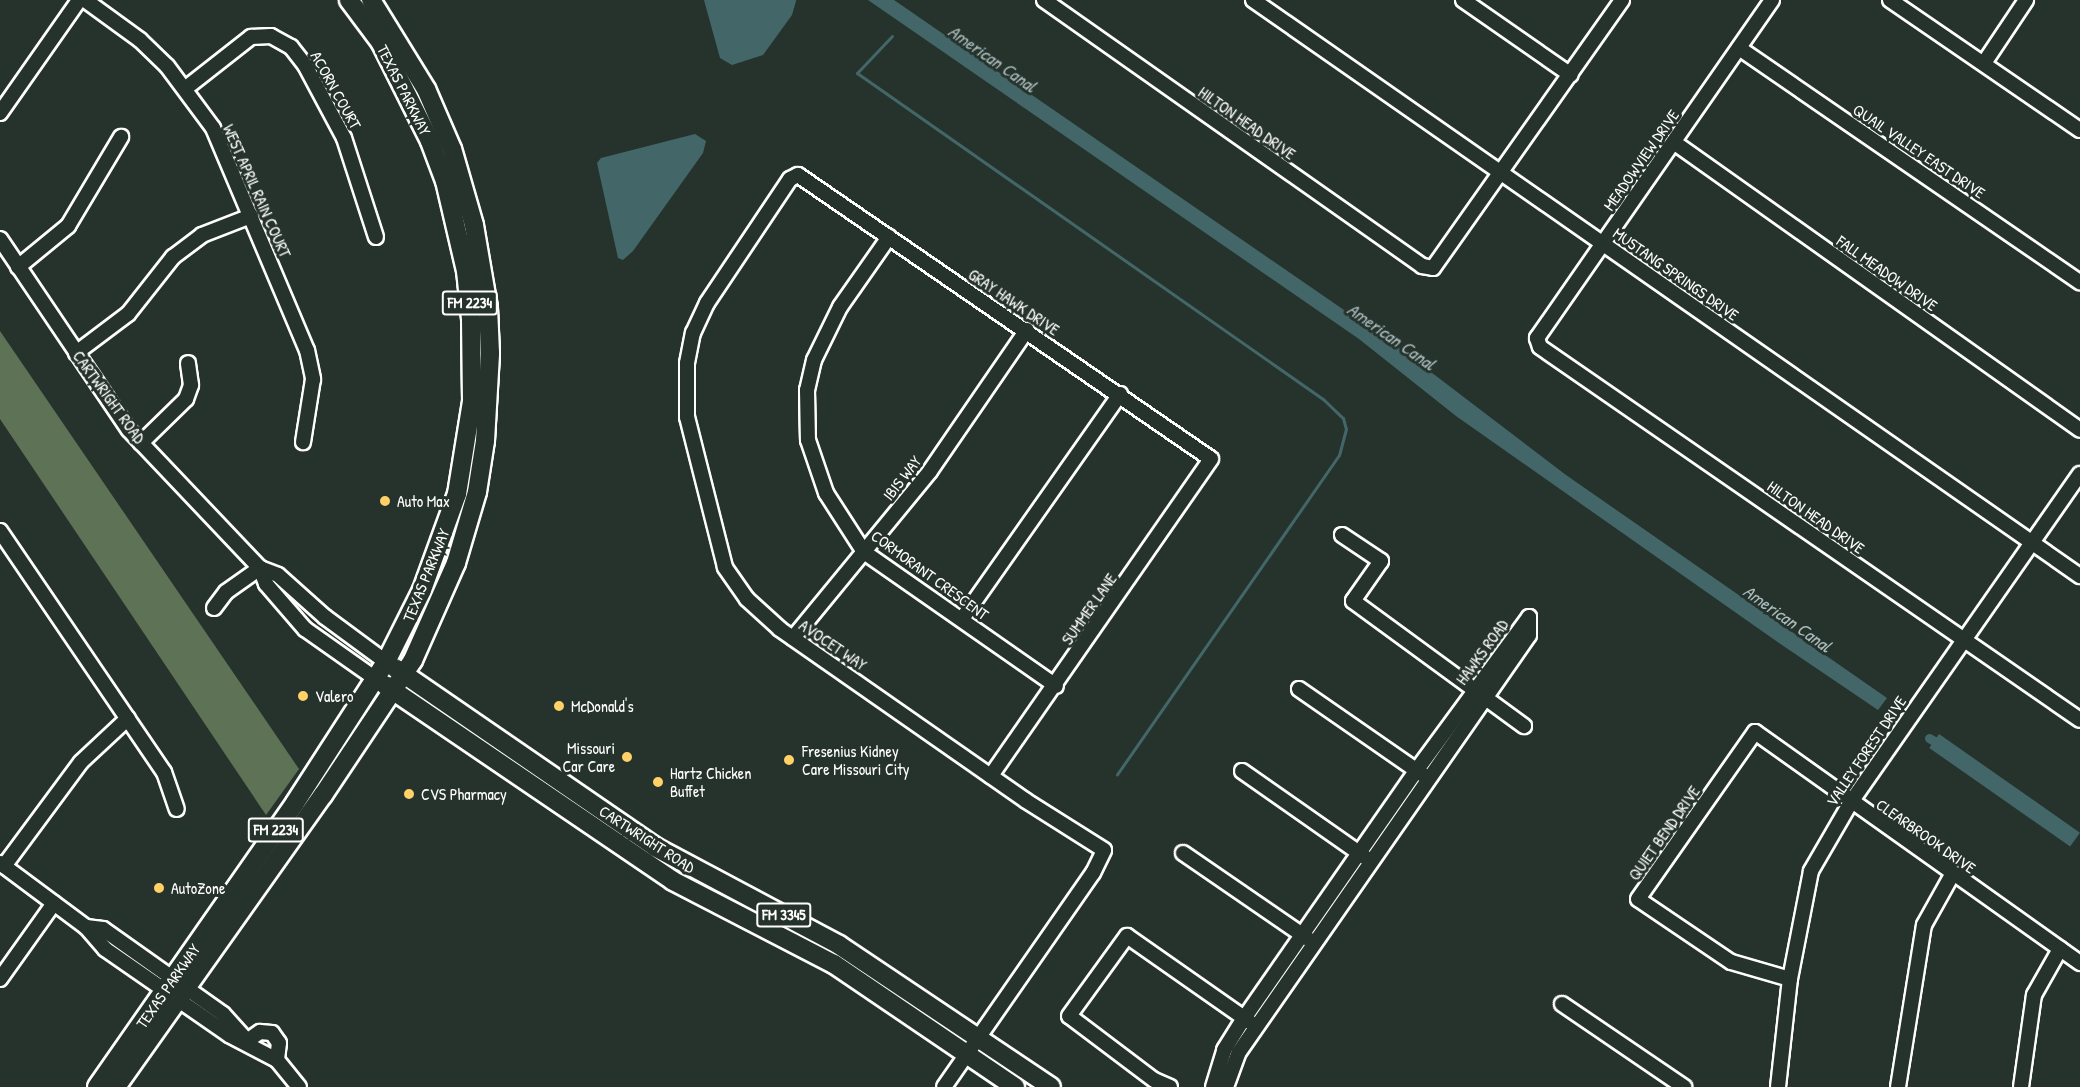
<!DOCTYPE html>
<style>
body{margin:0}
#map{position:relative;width:2080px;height:1087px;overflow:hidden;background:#26332d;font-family:"Patrick Hand",sans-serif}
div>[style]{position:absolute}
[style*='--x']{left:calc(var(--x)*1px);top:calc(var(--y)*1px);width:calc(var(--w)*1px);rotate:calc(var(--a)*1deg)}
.green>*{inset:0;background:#5e7255}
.water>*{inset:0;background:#436768;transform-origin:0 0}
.stream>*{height:3px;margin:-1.5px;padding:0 1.5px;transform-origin:1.5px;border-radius:1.5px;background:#436768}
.canal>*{height:9px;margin:-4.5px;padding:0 4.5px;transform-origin:4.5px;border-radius:4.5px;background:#436768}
.roads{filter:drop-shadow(2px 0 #fff) drop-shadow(-2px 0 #fff) drop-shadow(0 2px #fff) drop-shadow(0 -2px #fff)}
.minor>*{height:14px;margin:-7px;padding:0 7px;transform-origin:7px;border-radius:7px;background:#26332d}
.major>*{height:18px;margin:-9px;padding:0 9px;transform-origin:9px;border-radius:9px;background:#26332d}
.dots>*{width:16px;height:16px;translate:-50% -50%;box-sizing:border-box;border:3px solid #26332d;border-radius:50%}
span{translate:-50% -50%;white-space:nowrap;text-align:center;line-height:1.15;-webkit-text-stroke:6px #26332d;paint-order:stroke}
.shield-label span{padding:2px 4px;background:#26332d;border:2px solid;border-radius:4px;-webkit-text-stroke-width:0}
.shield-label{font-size:15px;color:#fff;font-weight:700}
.street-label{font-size:16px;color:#fff}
.poi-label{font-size:16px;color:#fff}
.left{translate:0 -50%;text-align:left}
.right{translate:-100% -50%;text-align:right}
.water-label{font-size:18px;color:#abb;font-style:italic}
</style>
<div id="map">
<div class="green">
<i style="clip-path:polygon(0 331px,299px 769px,266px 815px,0 419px)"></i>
</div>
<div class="water">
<i style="clip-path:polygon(704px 0,796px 0,796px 1px,792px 15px,763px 55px,732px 65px,720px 58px)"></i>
<i style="clip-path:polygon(868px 0,894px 0,1402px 350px,1566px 475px,1887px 698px,1878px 710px,1779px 643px,1456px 416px,1359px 339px)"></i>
<i style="clip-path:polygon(695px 134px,706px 141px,703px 153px,633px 251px,623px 260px,618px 258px,597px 163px,601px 158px)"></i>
<i style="left:1939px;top:734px;width:172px;height:17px;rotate:35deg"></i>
</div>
<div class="stream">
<i style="--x:892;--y:36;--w:51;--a:133.4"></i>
<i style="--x:857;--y:73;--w:569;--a:34.98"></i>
<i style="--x:1323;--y:399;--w:28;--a:44"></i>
<i style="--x:1343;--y:418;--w:11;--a:75"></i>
<i style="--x:1346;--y:429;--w:27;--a:105"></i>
<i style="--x:1339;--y:455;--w:389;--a:124.8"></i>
</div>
<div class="canal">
<i style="--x:1929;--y:738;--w:20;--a:30"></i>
</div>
<div class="roads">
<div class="minor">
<i style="--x:85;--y:0;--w:68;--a:36"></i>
<i style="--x:140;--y:40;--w:37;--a:44"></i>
<i style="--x:167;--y:66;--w:77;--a:53.4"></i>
<i style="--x:213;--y:128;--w:241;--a:67.1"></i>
<i style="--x:307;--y:350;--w:30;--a:78"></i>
<i style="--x:313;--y:379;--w:64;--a:99"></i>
<i style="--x:1044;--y:0;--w:462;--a:35.1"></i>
<i style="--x:1422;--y:266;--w:11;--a:10"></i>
<i style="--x:1433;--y:268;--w:328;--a:-54.8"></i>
<i style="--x:1253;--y:0;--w:1008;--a:34.86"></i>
<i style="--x:1463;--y:0;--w:131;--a:34.8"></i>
<i style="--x:1772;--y:0;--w:412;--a:124.8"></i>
<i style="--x:1537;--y:338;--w:9;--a:72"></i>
<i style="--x:1540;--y:347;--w:656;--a:34.63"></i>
<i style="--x:1890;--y:0;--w:230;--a:34.4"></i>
<i style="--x:1739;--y:48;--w:414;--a:34.5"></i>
<i style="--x:1984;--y:63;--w:76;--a:-56.3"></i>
<i style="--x:186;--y:88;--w:83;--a:-38.1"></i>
<i style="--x:251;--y:37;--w:20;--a:-3"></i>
<i style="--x:271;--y:36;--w:23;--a:29"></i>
<i style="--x:291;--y:47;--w:23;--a:52"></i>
<i style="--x:305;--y:65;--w:83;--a:61.9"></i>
<i style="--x:344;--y:138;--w:104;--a:72.1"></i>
<i style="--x:0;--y:113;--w:138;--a:-55"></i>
<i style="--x:1675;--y:143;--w:496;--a:35.3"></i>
<i style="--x:889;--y:237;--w:85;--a:125"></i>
<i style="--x:840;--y:307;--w:59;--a:116.1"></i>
<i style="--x:814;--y:360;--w:31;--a:103"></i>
<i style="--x:807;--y:390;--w:50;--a:88.9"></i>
<i style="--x:808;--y:440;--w:56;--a:71.2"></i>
<i style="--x:826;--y:493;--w:70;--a:57.2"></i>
<i style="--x:864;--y:552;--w:234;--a:34.9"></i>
<i style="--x:0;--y:239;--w:230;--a:56"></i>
<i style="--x:129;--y:430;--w:190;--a:46.5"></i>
<i style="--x:260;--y:568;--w:17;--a:69"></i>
<i style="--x:266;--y:584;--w:60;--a:49.1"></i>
<i style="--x:305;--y:629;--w:87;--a:35.2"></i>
<i style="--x:18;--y:267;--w:65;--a:-39.4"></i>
<i style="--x:68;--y:226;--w:104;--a:-59.2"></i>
<i style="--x:76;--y:353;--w:65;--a:-36.9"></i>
<i style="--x:128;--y:314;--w:73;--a:-51.7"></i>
<i style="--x:173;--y:257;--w:36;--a:-37"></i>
<i style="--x:202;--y:235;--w:53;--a:-21.2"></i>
<i style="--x:141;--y:443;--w:63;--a:-44.4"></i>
<i style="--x:186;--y:399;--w:15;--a:-70"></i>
<i style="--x:191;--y:385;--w:22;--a:-98"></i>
<i style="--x:0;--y:531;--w:292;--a:55.8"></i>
<i style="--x:164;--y:772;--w:39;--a:71"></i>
<i style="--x:1342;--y:535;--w:47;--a:33.7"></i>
<i style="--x:1381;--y:561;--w:49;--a:125"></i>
<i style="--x:1353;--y:601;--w:212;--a:36.2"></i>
<i style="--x:260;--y:568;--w:19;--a:21"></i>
<i style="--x:278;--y:575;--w:63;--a:41.8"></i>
<i style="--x:325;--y:617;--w:76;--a:36.4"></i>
<i style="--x:214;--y:608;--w:20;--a:-53"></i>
<i style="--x:226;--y:592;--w:42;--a:-35.2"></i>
<i style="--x:962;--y:619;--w:275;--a:-54.9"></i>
<i style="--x:793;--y:638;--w:216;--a:-50.6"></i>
<i style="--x:930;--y:471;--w:171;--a:-55.5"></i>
<i style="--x:1299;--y:689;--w:151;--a:34.7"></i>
<i style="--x:1242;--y:771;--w:150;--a:35"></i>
<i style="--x:1183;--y:853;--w:152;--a:34.5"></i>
<i style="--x:0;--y:863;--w:107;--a:36.7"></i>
<i style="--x:86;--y:927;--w:29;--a:49"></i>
<i style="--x:105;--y:949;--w:151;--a:34.7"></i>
<i style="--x:229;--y:1035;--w:54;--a:27.5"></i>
<i style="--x:277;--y:1060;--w:35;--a:51"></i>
<i style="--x:4;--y:866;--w:129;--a:-53.5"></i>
<i style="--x:81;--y:762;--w:64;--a:-43.1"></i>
<i style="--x:86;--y:927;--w:17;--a:7"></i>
<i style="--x:103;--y:929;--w:147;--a:35.3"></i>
<i style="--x:223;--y:1014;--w:36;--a:48"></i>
<i style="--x:0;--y:979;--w:93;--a:-54.6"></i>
<i style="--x:1790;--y:979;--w:61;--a:-163.9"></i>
<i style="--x:1731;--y:962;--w:112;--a:-145.9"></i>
<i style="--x:1638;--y:899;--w:204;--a:-55"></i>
<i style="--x:1755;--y:732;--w:399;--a:35.4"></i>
<i style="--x:1562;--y:1004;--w:148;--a:34.2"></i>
<i style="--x:247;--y:1041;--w:16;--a:-35"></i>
<i style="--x:260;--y:1032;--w:12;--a:5"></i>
<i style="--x:272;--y:1033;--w:12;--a:55"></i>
<i style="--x:279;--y:1043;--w:17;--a:97"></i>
<i style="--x:944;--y:1087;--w:261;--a:-55.2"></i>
<i style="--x:1093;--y:873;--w:25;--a:-64"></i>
<i style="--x:1104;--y:850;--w:93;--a:-147.7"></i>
<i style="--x:1025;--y:800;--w:299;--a:-145.1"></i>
<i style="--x:780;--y:629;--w:45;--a:-137.7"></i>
<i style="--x:747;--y:599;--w:39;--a:-125"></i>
<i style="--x:725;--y:567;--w:155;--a:-104.2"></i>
<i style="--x:687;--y:417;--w:54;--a:-90"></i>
<i style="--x:687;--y:363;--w:31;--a:-79"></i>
<i style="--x:693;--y:333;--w:33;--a:-65"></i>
<i style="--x:707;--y:303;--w:149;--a:-56.2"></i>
<i style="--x:790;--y:179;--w:9;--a:-27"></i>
<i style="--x:798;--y:175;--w:501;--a:34.51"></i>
<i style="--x:1211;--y:459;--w:386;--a:124.8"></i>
<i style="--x:1170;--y:1087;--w:17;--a:-156"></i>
<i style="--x:1154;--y:1080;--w:106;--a:-143"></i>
<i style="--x:1069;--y:1016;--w:99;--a:-54.1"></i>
<i style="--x:1127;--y:936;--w:150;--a:35"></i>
<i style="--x:1213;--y:1087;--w:39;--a:-73"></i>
<i style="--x:1224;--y:1050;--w:39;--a:-58"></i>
<i style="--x:1245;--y:1017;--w:300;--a:-55.2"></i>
<i style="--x:1416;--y:771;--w:191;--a:-53.7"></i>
<i style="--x:1226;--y:1087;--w:37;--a:-70"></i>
<i style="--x:1239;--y:1052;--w:508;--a:-55.18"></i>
<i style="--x:1529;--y:635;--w:18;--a:-90"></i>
<i style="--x:1778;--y:1087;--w:109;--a:-83.7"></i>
<i style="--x:1790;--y:979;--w:110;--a:-79"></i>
<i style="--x:1811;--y:871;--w:80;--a:-59.9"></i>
<i style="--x:1851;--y:802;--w:400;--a:-55.1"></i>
<i style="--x:1898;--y:1087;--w:164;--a:-80.9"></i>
<i style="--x:1924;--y:925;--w:57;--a:-60.8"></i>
<i style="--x:2021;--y:1087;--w:93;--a:-82"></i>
<i style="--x:2034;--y:995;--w:53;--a:-60.5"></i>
</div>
<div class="major">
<i style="--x:395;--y:668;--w:316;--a:34.5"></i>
<i style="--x:655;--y:847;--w:208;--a:28"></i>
<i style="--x:839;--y:945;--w:255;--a:33.8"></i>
<i style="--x:385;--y:685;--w:348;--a:34.2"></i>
<i style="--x:673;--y:881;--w:181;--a:27.3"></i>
<i style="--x:834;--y:964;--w:219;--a:34.2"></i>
<i style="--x:97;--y:1087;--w:346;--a:-55.1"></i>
<i style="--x:295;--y:803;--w:168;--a:-57.2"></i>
<i style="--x:386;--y:662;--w:80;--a:-63.4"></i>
<i style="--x:422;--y:590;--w:102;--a:-70"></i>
<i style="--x:457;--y:494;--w:94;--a:-80.8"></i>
<i style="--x:472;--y:401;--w:82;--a:-90.7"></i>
<i style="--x:471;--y:319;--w:48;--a:-95.9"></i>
<i style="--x:466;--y:271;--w:92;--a:-103.1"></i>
<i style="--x:445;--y:181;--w:43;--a:-110.6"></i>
<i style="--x:430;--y:141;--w:110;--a:-116.6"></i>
<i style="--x:381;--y:43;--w:54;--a:-126.7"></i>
<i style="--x:116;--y:1087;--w:358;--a:-54.7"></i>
<i style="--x:323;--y:795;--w:162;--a:-56.3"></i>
<i style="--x:413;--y:660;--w:106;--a:-66.1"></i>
<i style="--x:456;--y:563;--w:74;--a:-73.5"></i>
<i style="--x:477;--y:492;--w:52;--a:-81.1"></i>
<i style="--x:485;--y:441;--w:88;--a:-86.7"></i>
<i style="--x:490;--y:353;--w:46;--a:-92.5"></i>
<i style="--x:488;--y:307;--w:83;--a:-99.7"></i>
<i style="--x:474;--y:225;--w:79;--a:-106.1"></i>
<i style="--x:452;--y:149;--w:65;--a:-113.4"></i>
<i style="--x:426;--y:89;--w:105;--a:-121.7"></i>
</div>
</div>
<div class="dots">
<i style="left:385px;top:501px;background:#ffd166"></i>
<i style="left:303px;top:696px;background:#ffd166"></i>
<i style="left:559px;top:706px;background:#ffd166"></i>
<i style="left:627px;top:757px;background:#ffd166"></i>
<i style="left:789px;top:760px;background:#ffd166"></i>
<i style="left:658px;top:782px;background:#ffd166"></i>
<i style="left:409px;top:794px;background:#ffd166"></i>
<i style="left:159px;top:888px;background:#ffd166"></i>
</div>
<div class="shield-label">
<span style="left:470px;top:303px">FM 2234</span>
<span style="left:276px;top:830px">FM 2234</span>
<span style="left:784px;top:915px">FM 3345</span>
</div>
<div class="street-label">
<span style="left:336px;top:90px;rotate:61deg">ACORN COURT</span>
<span style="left:404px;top:90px;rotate:63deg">TEXAS PARKWAY</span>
<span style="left:1247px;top:123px;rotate:35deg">HILTON HEAD DRIVE</span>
<span style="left:1919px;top:151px;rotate:34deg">QUAIL VALLEY EAST DRIVE</span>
<span style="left:1641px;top:160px;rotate:-55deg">MEADOWVIEW DRIVE</span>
<span style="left:257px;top:191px;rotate:66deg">WEST APRIL RAIN COURT</span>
<span style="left:1887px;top:273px;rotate:35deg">FALL MEADOW DRIVE</span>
<span style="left:1676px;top:274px;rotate:35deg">MUSTANG SPRINGS DRIVE</span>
<span style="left:1014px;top:302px;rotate:34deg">GRAY HAWK DRIVE</span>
<span style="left:109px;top:397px;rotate:54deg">CARTWRIGHT ROAD</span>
<span style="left:902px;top:478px;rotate:-52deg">IBIS WAY</span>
<span style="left:1816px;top:517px;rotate:35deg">HILTON HEAD DRIVE</span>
<span style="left:426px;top:575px;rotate:-68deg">TEXAS PARKWAY</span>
<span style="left:930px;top:575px;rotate:36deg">CORMORANT CRESCENT</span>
<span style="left:1089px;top:609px;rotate:-55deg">SUMMER LANE</span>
<span style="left:833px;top:645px;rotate:34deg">AVOCET WAY</span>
<span style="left:1482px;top:652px;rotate:-54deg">HAWKS ROAD</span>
<span style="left:1866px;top:751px;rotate:-56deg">VALLEY FOREST DRIVE</span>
<span style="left:1664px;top:833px;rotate:-55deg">QUIET BEND DRIVE</span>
<span style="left:1926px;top:836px;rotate:35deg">CLEARBROOK DRIVE</span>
<span style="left:647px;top:839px;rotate:33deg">CARTWRIGHT ROAD</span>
<span style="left:168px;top:986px;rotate:-55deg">TEXAS PARKWAY</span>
</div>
<div class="poi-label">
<span class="left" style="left:397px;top:501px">Auto Max</span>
<span class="left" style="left:315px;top:696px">Valero</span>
<span class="left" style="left:571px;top:706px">McDonald's</span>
<span class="right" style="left:615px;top:757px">Missouri<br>Car Care</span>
<span class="left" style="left:802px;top:760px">Fresenius Kidney<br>Care Missouri City</span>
<span class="left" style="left:670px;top:782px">Hartz Chicken<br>Buffet</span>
<span class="left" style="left:421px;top:794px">CVS Pharmacy</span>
<span class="left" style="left:171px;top:888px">AutoZone</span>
</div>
<div class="water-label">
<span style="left:992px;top:59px;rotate:35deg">American Canal</span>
<span style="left:1391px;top:337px;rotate:35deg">American Canal</span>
<span style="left:1787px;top:619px;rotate:35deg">American Canal</span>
</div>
</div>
